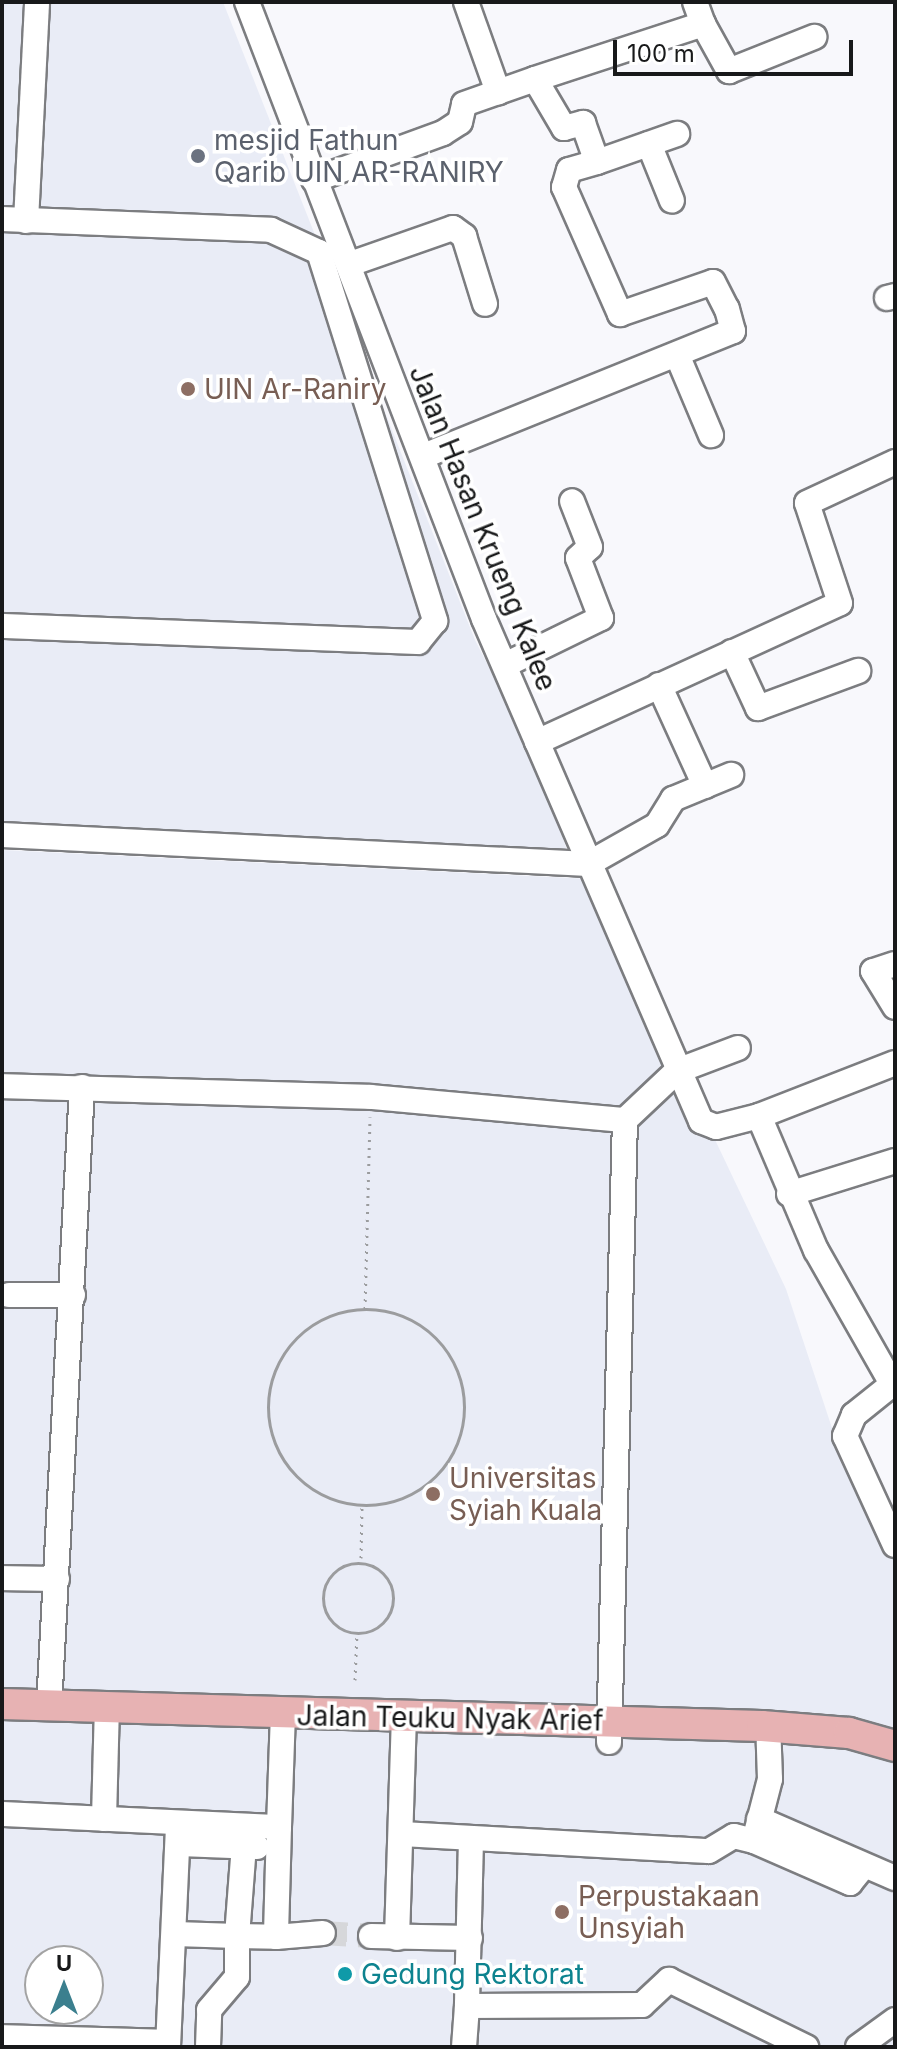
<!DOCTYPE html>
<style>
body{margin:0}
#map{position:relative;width:897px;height:2049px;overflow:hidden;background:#f8f8fc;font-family:Inter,sans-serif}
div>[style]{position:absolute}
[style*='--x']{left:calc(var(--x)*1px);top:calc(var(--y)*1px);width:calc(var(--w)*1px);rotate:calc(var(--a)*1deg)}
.built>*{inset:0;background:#e9ecf6}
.minor-tunnel>*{height:24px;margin-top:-12px;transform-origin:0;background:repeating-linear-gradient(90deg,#d6d7da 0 24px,transparent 0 36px)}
.path>*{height:3px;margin-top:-1.5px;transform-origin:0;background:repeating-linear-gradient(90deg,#9b9c9e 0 2px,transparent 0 8px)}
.path>.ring{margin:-1.5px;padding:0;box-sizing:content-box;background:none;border:3px solid #9b9c9e;border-radius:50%}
.roads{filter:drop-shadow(2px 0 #7c7d80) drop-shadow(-2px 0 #7c7d80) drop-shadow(0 2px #7c7d80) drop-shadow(0 -2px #7c7d80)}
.minor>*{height:24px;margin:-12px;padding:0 12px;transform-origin:12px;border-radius:12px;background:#fff}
.major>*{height:30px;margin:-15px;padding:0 15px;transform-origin:15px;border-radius:15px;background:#e7b2b3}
.dots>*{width:22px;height:22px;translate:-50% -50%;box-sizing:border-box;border:4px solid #fff;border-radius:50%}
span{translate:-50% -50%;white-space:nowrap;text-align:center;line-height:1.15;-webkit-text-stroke:7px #fff;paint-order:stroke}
.worship-label{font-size:28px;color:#5b616d}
.left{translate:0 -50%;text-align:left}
.education-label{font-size:28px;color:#785e54}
.street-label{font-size:28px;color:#18191a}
.culture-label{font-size:28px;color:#0d838f}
.frame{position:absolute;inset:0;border:4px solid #18191a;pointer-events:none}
.north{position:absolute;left:24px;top:1945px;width:80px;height:80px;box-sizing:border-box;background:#fff;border:2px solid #a3a3a3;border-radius:50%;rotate:0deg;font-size:22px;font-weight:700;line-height:32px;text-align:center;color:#18191a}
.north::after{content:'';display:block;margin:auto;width:28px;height:36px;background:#3b7f8e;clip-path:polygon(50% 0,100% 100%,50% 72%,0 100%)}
.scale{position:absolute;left:613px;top:40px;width:240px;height:36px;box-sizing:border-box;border:4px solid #18191a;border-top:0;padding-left:10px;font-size:24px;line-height:28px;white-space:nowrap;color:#18191a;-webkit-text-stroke:6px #fff;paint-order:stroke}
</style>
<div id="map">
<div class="built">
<i style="clip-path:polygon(2px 2px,223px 2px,475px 640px,534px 755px,567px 850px,2px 822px)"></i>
<i style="clip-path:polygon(evenodd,2px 850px,591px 879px,786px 1289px,832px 1428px,895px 1559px,895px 2047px,2px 2047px,2px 850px,40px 1961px,88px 1961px,88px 2009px,40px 2009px,40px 1961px)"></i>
</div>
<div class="minor-tunnel">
<i style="--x:323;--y:1933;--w:48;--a:3.6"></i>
</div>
<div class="path">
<i style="--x:365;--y:1309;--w:192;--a:-88.5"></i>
<i class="ring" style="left:268px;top:1309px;width:193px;height:193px"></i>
<i style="--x:361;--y:1558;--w:52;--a:-88.9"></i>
<i class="ring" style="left:323px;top:1563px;width:67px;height:67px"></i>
<i style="--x:355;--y:1680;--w:47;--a:-87.6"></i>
</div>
<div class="roads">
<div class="minor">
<i style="--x:247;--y:2;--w:661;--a:68.99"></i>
<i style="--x:484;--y:619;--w:547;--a:66.62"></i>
<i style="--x:701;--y:1121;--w:16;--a:22"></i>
<i style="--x:716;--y:1127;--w:44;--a:-14.3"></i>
<i style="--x:759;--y:1116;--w:146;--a:-21.3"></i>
<i style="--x:466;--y:2;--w:96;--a:70.4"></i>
<i style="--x:703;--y:24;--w:54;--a:61"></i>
<i style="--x:729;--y:71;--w:92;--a:-21.8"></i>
<i style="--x:535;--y:79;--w:177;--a:-18.1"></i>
<i style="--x:703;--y:24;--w:23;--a:-110"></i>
<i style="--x:649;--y:144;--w:61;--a:68"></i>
<i style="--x:597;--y:162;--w:85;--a:-19.3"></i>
<i style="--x:314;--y:180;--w:137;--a:-20"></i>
<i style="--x:443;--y:133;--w:20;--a:-33"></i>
<i style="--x:460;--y:122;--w:18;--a:-77"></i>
<i style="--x:464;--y:104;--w:75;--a:-19.4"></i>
<i style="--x:535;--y:79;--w:57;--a:59.4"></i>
<i style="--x:564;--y:128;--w:20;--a:-15"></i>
<i style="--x:583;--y:123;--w:41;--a:70.3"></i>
<i style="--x:597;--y:162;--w:29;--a:164"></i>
<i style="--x:569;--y:170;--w:18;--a:106"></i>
<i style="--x:564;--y:187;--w:139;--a:66.2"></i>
<i style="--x:620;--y:314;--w:98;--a:-19"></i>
<i style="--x:713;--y:282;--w:30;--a:63"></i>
<i style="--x:727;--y:309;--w:23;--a:75"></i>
<i style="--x:733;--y:331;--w:334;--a:158"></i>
<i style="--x:2;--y:219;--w:269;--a:2.3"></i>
<i style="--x:271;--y:230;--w:53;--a:24.6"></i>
<i style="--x:319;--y:252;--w:387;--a:72.5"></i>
<i style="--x:435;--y:621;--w:27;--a:129"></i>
<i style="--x:418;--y:642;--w:416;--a:-177.8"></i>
<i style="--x:26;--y:221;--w:219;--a:-87.1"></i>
<i style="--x:350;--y:264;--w:109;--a:-19.3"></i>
<i style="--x:453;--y:228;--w:14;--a:36"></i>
<i style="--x:464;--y:236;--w:71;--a:72.8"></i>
<i style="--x:887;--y:298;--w:8;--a:-14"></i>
<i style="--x:678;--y:357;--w:85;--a:67.1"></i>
<i style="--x:732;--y:652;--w:62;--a:65.1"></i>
<i style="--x:758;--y:708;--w:107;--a:-20.3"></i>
<i style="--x:505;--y:665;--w:107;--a:-26.1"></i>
<i style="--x:601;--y:618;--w:64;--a:-111"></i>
<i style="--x:578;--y:558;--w:16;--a:-43"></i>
<i style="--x:590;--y:547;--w:49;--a:-111.4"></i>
<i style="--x:659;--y:685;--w:111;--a:65.5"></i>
<i style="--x:537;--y:742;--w:333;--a:-24.6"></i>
<i style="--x:840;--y:603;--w:105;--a:-108.3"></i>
<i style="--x:807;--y:503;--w:97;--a:-25"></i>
<i style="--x:2;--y:835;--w:587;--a:2.83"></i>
<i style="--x:588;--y:864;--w:79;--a:-29.5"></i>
<i style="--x:657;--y:825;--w:31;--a:-58"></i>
<i style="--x:673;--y:799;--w:63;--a:-22.5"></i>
<i style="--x:895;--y:964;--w:23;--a:162"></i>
<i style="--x:873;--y:971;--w:42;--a:58.6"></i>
<i style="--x:2;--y:1086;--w:369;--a:1.7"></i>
<i style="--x:371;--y:1097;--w:255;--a:5.2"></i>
<i style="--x:759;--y:1116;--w:146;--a:67"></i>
<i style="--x:816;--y:1250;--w:154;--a:60.4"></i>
<i style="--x:789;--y:1194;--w:111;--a:-17.3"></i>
<i style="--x:9;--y:1295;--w:64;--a:0"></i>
<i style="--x:895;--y:1382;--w:53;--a:141.2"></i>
<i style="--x:854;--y:1415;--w:23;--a:113"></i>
<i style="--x:845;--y:1436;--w:120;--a:65.4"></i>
<i style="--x:2;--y:1578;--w:55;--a:1"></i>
<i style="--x:49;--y:1707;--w:621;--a:-86.95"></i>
<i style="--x:609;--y:1742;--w:622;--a:-88.53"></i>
<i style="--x:625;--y:1120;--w:71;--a:-43.3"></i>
<i style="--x:677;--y:1071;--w:65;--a:-20.7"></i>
<i style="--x:2;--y:1814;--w:277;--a:2.7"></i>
<i style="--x:279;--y:1827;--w:113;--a:-88"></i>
<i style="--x:104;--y:1819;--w:111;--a:-88.5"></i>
<i style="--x:759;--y:1819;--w:148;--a:23.5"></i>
<i style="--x:279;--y:1827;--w:110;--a:91.6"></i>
<i style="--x:276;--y:1937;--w:47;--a:-4.9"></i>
<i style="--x:402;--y:1834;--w:307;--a:3.2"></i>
<i style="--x:709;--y:1851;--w:29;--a:-31"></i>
<i style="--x:734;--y:1836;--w:21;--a:14"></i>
<i style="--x:754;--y:1841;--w:64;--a:-75.5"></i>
<i style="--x:770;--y:1779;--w:37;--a:-92"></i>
<i style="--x:471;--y:1839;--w:167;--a:91.4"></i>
<i style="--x:467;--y:2006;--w:175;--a:-0.3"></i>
<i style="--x:642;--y:2005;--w:37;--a:-43"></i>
<i style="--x:669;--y:1980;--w:153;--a:26.1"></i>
<i style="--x:754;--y:1841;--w:105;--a:23.6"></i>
<i style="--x:850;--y:1883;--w:19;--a:-51"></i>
<i style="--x:180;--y:1844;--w:77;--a:2.2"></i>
<i style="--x:175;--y:1934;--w:62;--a:1.8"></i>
<i style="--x:237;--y:1936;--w:90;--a:-85.6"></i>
<i style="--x:371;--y:1936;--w:99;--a:1.2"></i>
<i style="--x:397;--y:1938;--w:222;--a:-88.2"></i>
<i style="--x:2;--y:2037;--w:166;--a:1.7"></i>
<i style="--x:168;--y:2047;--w:223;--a:-87.4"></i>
<i style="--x:208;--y:2047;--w:37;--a:-88"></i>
<i style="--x:209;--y:2010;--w:43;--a:-49.7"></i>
<i style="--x:237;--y:1977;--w:41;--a:-90"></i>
<i style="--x:237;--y:1936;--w:39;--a:1"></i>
<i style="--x:464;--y:2047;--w:41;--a:-85.8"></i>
<i style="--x:858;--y:2047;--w:46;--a:-36.1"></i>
</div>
<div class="major">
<i style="--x:2;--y:1704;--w:760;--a:1.66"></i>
<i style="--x:762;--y:1726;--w:87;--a:4.6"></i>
<i style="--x:849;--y:1733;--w:48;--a:15.8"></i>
</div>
</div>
<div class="dots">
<i style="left:198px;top:156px;background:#6b7280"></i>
<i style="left:188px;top:389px;background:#8d6e63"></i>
<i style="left:433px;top:1494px;background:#8d6e63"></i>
<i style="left:562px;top:1912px;background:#8d6e63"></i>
<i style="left:345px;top:1974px;background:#0f9aa8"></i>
</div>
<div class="worship-label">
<span class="left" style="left:214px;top:156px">mesjid Fathun<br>Qarib UIN AR-RANIRY</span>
</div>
<div class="education-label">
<span class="left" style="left:204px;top:389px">UIN Ar-Raniry</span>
<span class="left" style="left:449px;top:1494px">Universitas<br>Syiah Kuala</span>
<span class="left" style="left:578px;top:1912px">Perpustakaan<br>Unsyiah</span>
</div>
<div class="street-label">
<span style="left:483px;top:528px;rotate:68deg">Jalan Hasan Krueng Kalee</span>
<span style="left:450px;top:1718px;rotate:1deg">Jalan Teuku Nyak Arief</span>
</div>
<div class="culture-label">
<span class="left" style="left:361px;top:1974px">Gedung Rektorat</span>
</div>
<div class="frame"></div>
<div class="north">U</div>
<div class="scale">100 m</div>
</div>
